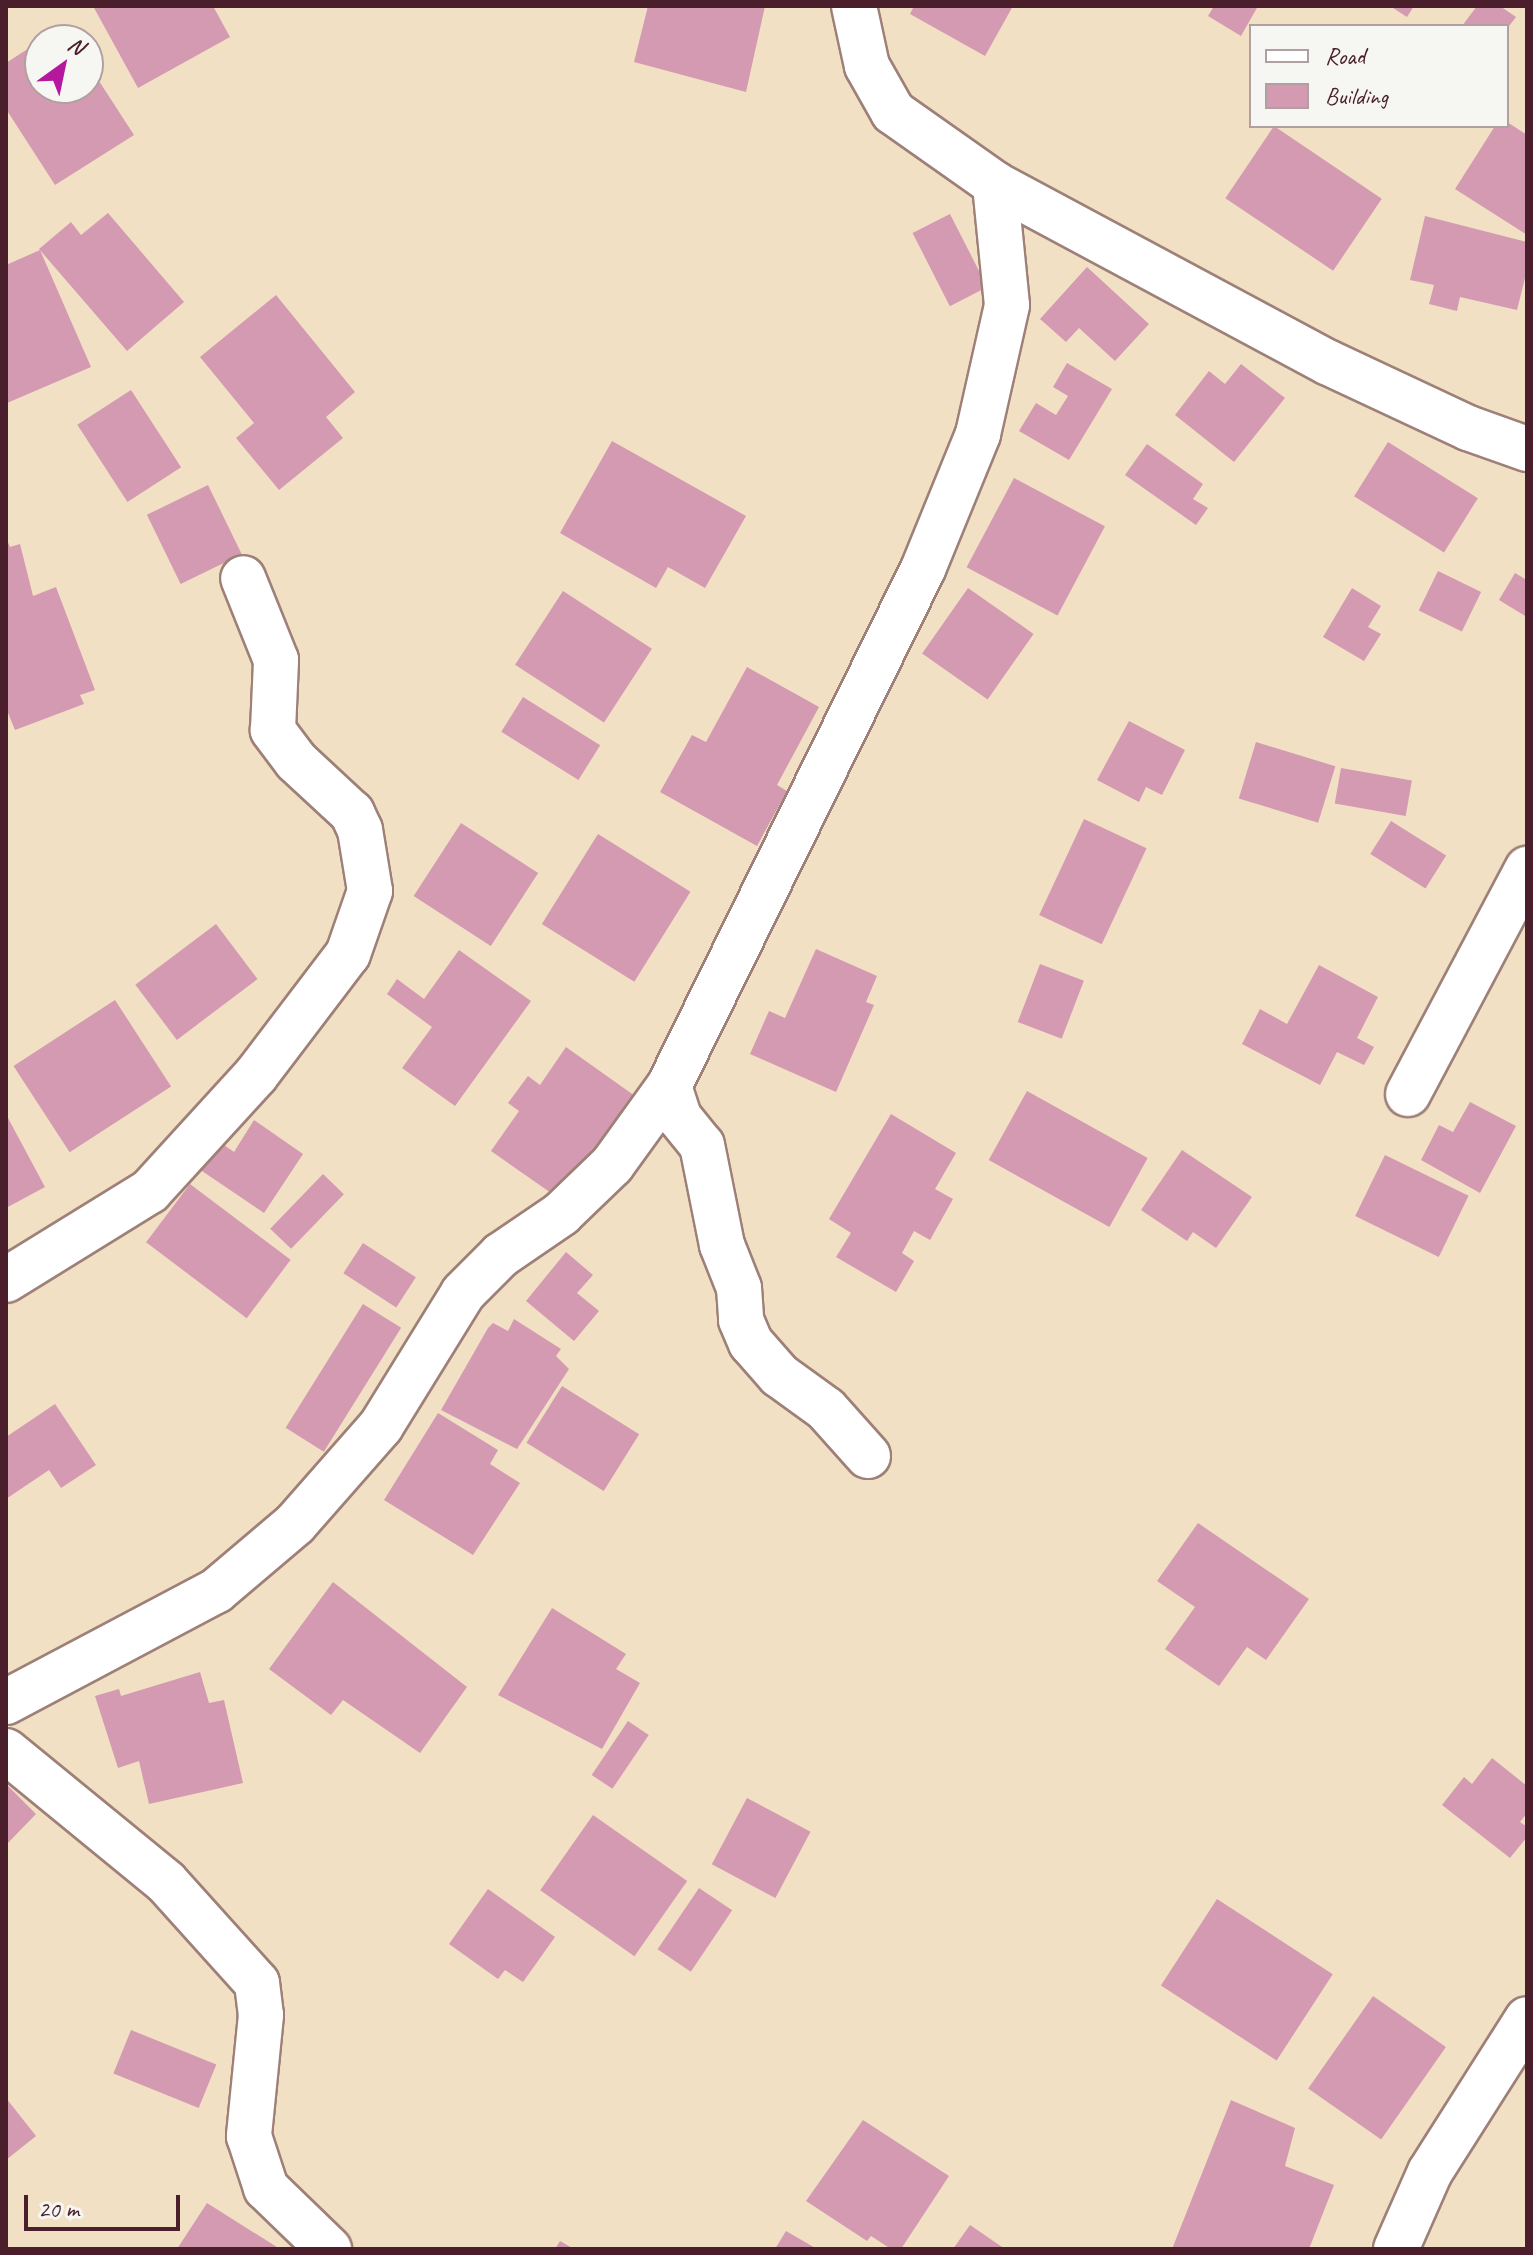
<!DOCTYPE html>
<style>
body{margin:0}
#map{position:relative;width:1533px;height:2255px;overflow:hidden;background:#f2e0c5;font-family:Caveat,sans-serif}
div>[style]{position:absolute}
[style*='--x']{left:calc(var(--x)*1px);top:calc(var(--y)*1px);width:calc(var(--w)*1px);rotate:calc(var(--a)*1deg)}
.building>*{inset:0;background:#d39ab2;transform-origin:0 0}
.roads{filter:drop-shadow(2px 0 #9e8078) drop-shadow(-2px 0 #9e8078) drop-shadow(0 2px #9e8078) drop-shadow(0 -2px #9e8078)}
.street>*{height:44px;margin:-22px;padding:0 22px;transform-origin:22px;border-radius:22px;background:#fff}
span{translate:-50% -50%;white-space:nowrap;text-align:center;line-height:1.15;-webkit-text-stroke:6px #f6f6f2;paint-order:stroke}
.frame{position:absolute;inset:0;border:8px solid #4a1f2b;pointer-events:none}
.legend{position:absolute;left:1249px;top:24px;width:260px;height:104px;box-sizing:border-box;background:#f6f6f2;border:2px solid #b1a0a2;margin:0;padding:10px 14px;list-style:none;font-size:24px;color:#4a1f2b}
.legend li{display:flex;align-items:center;gap:16px;height:40px}
.legend b{width:40px;border:2px solid #b1a0a2}
.north{position:absolute;left:24px;top:24px;width:80px;height:80px;box-sizing:border-box;background:#f6f6f2;border:2px solid #b1a0a2;border-radius:50%;rotate:33deg;font-size:22px;font-weight:700;line-height:32px;text-align:center;color:#4a1f2b}
.north::after{content:'';display:block;margin:auto;width:28px;height:36px;background:#b5179e;clip-path:polygon(50% 0,100% 100%,50% 72%,0 100%)}
.scale{position:absolute;left:24px;top:2195px;width:156px;height:36px;box-sizing:border-box;border:4px solid #4a1f2b;border-top:0;padding-left:10px;font-size:24px;line-height:28px;white-space:nowrap;color:#4a1f2b;-webkit-text-stroke:6px #f6f6f2;paint-order:stroke}
</style>
<div id="map">
<div class="building">
<i style="clip-path:polygon(93px 6px,213px 6px,230px 37px,138px 88px)"></i>
<i style="clip-path:polygon(648px 6px,765px 6px,746px 92px,634px 62px)"></i>
<i style="clip-path:polygon(914px 6px,1013px 6px,985px 56px,910px 14px)"></i>
<i style="clip-path:polygon(1214px 6px,1258px 6px,1241px 36px,1208px 16px)"></i>
<i style="clip-path:polygon(1390px 6px,1414px 6px,1407px 17px)"></i>
<i style="clip-path:polygon(1477px 6px,1500px 6px,1516px 17px,1509px 26px,1462px 26px)"></i>
<i style="clip-path:polygon(63px 26px,72px 40px,42px 40px)"></i>
<i style="clip-path:polygon(40px 41px,40px 88px,88px 88px,88px 64px,134px 135px,55px 185px,6px 109px,6px 63px)"></i>
<i style="clip-path:polygon(1507px 122px,1527px 135px,1527px 235px,1455px 189px,1495px 126px)"></i>
<i style="left:1274px;top:126px;width:130px;height:87px;rotate:34deg"></i>
<i style="clip-path:polygon(108px 213px,184px 302px,127px 351px,39px 249px,71px 222px,81px 235px)"></i>
<i style="left:950px;top:214px;width:82px;height:42px;rotate:63deg"></i>
<i style="clip-path:polygon(1425px 216px,1527px 242px,1527px 270px,1517px 310px,1460px 297px,1457px 311px,1429px 304px,1434px 285px,1410px 280px)"></i>
<i style="clip-path:polygon(40px 250px,91px 367px,7px 403px,6px 265px)"></i>
<i style="clip-path:polygon(1087px 267px,1149px 324px,1115px 361px,1079px 328px,1066px 342px,1040px 319px)"></i>
<i style="clip-path:polygon(276px 295px,355px 392px,326px 417px,343px 438px,279px 490px,236px 438px,254px 423px,200px 357px)"></i>
<i style="clip-path:polygon(1067px 363px,1112px 389px,1069px 460px,1019px 431px,1036px 403px,1056px 415px,1068px 396px,1053px 387px)"></i>
<i style="clip-path:polygon(1241px 364px,1285px 398px,1234px 462px,1175px 415px,1209px 371px,1225px 384px)"></i>
<i style="left:131px;top:390px;width:92px;height:64px;rotate:57deg"></i>
<i style="clip-path:polygon(612px 441px,746px 516px,705px 588px,668px 567px,656px 588px,560px 533px)"></i>
<i style="left:1388px;top:442px;width:106px;height:64px;rotate:32deg"></i>
<i style="clip-path:polygon(1147px 444px,1203px 484px,1193px 499px,1208px 508px,1196px 525px,1125px 475px)"></i>
<i style="left:1014px;top:478px;width:103px;height:101px;rotate:28deg"></i>
<i style="left:208px;top:485px;width:77px;height:68px;rotate:64deg"></i>
<i style="clip-path:polygon(6px 538px,10px 547px,20px 544px,33px 596px,56px 587px,95px 690px,80px 695px,84px 704px,15px 730px,6px 708px)"></i>
<i style="left:1438px;top:571px;width:48px;height:44px;rotate:26deg"></i>
<i style="clip-path:polygon(1515px 573px,1527px 580px,1527px 617px,1499px 600px)"></i>
<i style="left:968px;top:588px;width:80px;height:80px;rotate:35deg"></i>
<i style="clip-path:polygon(1352px 588px,1381px 606px,1368px 627px,1381px 634px,1364px 661px,1323px 637px)"></i>
<i style="left:563px;top:591px;width:106px;height:88px;rotate:33deg"></i>
<i style="clip-path:polygon(747px 667px,819px 707px,777px 785px,787px 791px,757px 846px,660px 792px,692px 735px,706px 742px)"></i>
<i style="left:523px;top:697px;width:91px;height:41px;rotate:32deg"></i>
<i style="clip-path:polygon(1129px 721px,1185px 750px,1162px 795px,1146px 787px,1139px 802px,1097px 780px)"></i>
<i style="left:1256px;top:742px;width:83px;height:59px;rotate:17deg"></i>
<i style="left:1341px;top:768px;width:72px;height:36px;rotate:10deg"></i>
<i style="left:1084px;top:819px;width:69px;height:106px;rotate:25deg"></i>
<i style="left:1391px;top:821px;width:65px;height:39px;rotate:32deg"></i>
<i style="left:461px;top:823px;width:92px;height:87px;rotate:33deg"></i>
<i style="left:598px;top:834px;width:109px;height:106px;rotate:32deg"></i>
<i style="left:216px;top:924px;width:69px;height:101px;rotate:53deg"></i>
<i style="clip-path:polygon(816px 949px,877px 976px,866px 1002px,874px 1005px,836px 1092px,750px 1054px,769px 1011px,785px 1018px)"></i>
<i style="clip-path:polygon(459px 950px,531px 1001px,455px 1106px,402px 1068px,432px 1027px,387px 994px,397px 979px,424px 999px)"></i>
<i style="left:1040px;top:964px;width:47px;height:62px;rotate:21deg"></i>
<i style="clip-path:polygon(1319px 965px,1378px 997px,1357px 1038px,1374px 1047px,1364px 1065px,1337px 1052px,1320px 1085px,1242px 1044px,1260px 1009px,1287px 1024px)"></i>
<i style="left:115px;top:1000px;width:103px;height:121px;rotate:57deg"></i>
<i style="clip-path:polygon(566px 1047px,635px 1096px,564px 1202px,491px 1151px,519px 1111px,508px 1103px,528px 1076px,540px 1085px)"></i>
<i style="left:1027px;top:1091px;width:138px;height:79px;rotate:29deg"></i>
<i style="clip-path:polygon(1470px 1102px,1516px 1126px,1480px 1193px,1421px 1160px,1439px 1125px,1453px 1132px)"></i>
<i style="clip-path:polygon(891px 1114px,956px 1153px,935px 1189px,953px 1199px,930px 1240px,914px 1231px,902px 1253px,914px 1261px,896px 1292px,836px 1257px,851px 1233px,829px 1219px)"></i>
<i style="clip-path:polygon(8px 1118px,45px 1187px,6px 1208px,6px 1119px)"></i>
<i style="clip-path:polygon(254px 1120px,303px 1154px,264px 1213px,199px 1169px,218px 1141px,234px 1152px)"></i>
<i style="clip-path:polygon(1182px 1150px,1252px 1197px,1216px 1248px,1193px 1232px,1187px 1241px,1141px 1210px)"></i>
<i style="left:1385px;top:1155px;width:93px;height:68px;rotate:26deg"></i>
<i style="left:323px;top:1174px;width:29px;height:76px;rotate:44deg"></i>
<i style="left:190px;top:1184px;width:126px;height:73px;rotate:37deg"></i>
<i style="left:363px;top:1243px;width:63px;height:36px;rotate:33deg"></i>
<i style="clip-path:polygon(566px 1252px,593px 1275px,577px 1293px,599px 1311px,574px 1341px,526px 1301px)"></i>
<i style="left:363px;top:1304px;width:45px;height:146px;rotate:32deg"></i>
<i style="clip-path:polygon(514px 1319px,561px 1349px,556px 1356px,569px 1369px,517px 1449px,441px 1410px,488px 1328px,493px 1323px,508px 1331px)"></i>
<i style="left:562px;top:1386px;width:91px;height:67px;rotate:32deg"></i>
<i style="clip-path:polygon(55px 1404px,96px 1465px,61px 1488px,49px 1470px,6px 1499px,6px 1437px)"></i>
<i style="clip-path:polygon(438px 1413px,498px 1450px,490px 1464px,520px 1483px,473px 1555px,384px 1500px)"></i>
<i style="clip-path:polygon(1198px 1523px,1309px 1599px,1266px 1660px,1247px 1647px,1219px 1686px,1165px 1649px,1195px 1607px,1157px 1581px)"></i>
<i style="clip-path:polygon(333px 1582px,467px 1687px,420px 1753px,343px 1700px,331px 1715px,269px 1669px)"></i>
<i style="clip-path:polygon(552px 1608px,626px 1654px,616px 1669px,640px 1683px,602px 1749px,498px 1695px)"></i>
<i style="clip-path:polygon(200px 1672px,209px 1703px,224px 1700px,243px 1783px,149px 1804px,139px 1761px,118px 1768px,95px 1696px,119px 1689px,121px 1696px)"></i>
<i style="left:628px;top:1721px;width:25px;height:65px;rotate:34deg"></i>
<i style="clip-path:polygon(1492px 1758px,1527px 1786px,1527px 1813px,1520px 1822px,1527px 1827px,1527px 1837px,1510px 1858px,1442px 1805px,1464px 1777px,1472px 1784px)"></i>
<i style="clip-path:polygon(6px 1784px,36px 1814px,6px 1845px)"></i>
<i style="left:747px;top:1798px;width:72px;height:75px;rotate:28deg"></i>
<i style="left:593px;top:1815px;width:115px;height:92px;rotate:35deg"></i>
<i style="left:699px;top:1888px;width:40px;height:74px;rotate:34deg"></i>
<i style="clip-path:polygon(488px 1889px,555px 1937px,523px 1982px,505px 1970px,498px 1979px,449px 1944px)"></i>
<i style="left:1217px;top:1899px;width:138px;height:103px;rotate:33deg"></i>
<i style="left:1373px;top:1996px;width:89px;height:113px;rotate:35deg"></i>
<i style="left:131px;top:2030px;width:92px;height:47px;rotate:22deg"></i>
<i style="clip-path:polygon(6px 2098px,36px 2136px,6px 2160px)"></i>
<i style="clip-path:polygon(1231px 2100px,1295px 2128px,1285px 2166px,1334px 2185px,1309px 2249px,1172px 2249px)"></i>
<i style="clip-path:polygon(863px 2120px,949px 2176px,901px 2249px,891px 2249px,871px 2236px,867px 2241px,806px 2201px)"></i>
<i style="clip-path:polygon(207px 2203px,280px 2249px,177px 2249px)"></i>
<i style="clip-path:polygon(970px 2225px,1005px 2249px,953px 2249px)"></i>
<i style="clip-path:polygon(786px 2231px,817px 2249px,775px 2249px)"></i>
<i style="clip-path:polygon(560px 2241px,574px 2249px,555px 2249px)"></i>
</div>
<div class="roads">
<div class="street">
<i style="--x:854;--y:6;--w:61;--a:77.8"></i>
<i style="--x:867;--y:66;--w:53;--a:60.5"></i>
<i style="--x:893;--y:112;--w:125;--a:35.2"></i>
<i style="--x:995;--y:184;--w:377;--a:28.2"></i>
<i style="--x:1327;--y:362;--w:156;--a:25.1"></i>
<i style="--x:1468;--y:428;--w:63;--a:19.6"></i>
<i style="--x:669;--y:1086;--w:33;--a:72"></i>
<i style="--x:679;--y:1117;--w:36;--a:51"></i>
<i style="--x:702;--y:1145;--w:102;--a:78.7"></i>
<i style="--x:722;--y:1245;--w:46;--a:68.4"></i>
<i style="--x:739;--y:1288;--w:32;--a:86"></i>
<i style="--x:741;--y:1320;--w:25;--a:67"></i>
<i style="--x:751;--y:1343;--w:43;--a:48.8"></i>
<i style="--x:779;--y:1375;--w:58;--a:35.9"></i>
<i style="--x:826;--y:1409;--w:63;--a:48.2"></i>
<i style="--x:1408;--y:1094;--w:255;--a:-62.1"></i>
<i style="--x:6;--y:1280;--w:169;--a:-31.7"></i>
<i style="--x:150;--y:1191;--w:157;--a:-47.6"></i>
<i style="--x:256;--y:1075;--w:152;--a:-52.8"></i>
<i style="--x:348;--y:954;--w:67;--a:-70.8"></i>
<i style="--x:370;--y:891;--w:62;--a:-99.3"></i>
<i style="--x:360;--y:830;--w:19;--a:-115"></i>
<i style="--x:352;--y:813;--w:76;--a:-137.1"></i>
<i style="--x:296;--y:761;--w:39;--a:-127"></i>
<i style="--x:273;--y:730;--w:70;--a:-87.5"></i>
<i style="--x:276;--y:660;--w:88;--a:-111.9"></i>
<i style="--x:6;--y:1702;--w:238;--a:-27.9"></i>
<i style="--x:216;--y:1591;--w:104;--a:-40.3"></i>
<i style="--x:295;--y:1524;--w:130;--a:-48.7"></i>
<i style="--x:381;--y:1426;--w:156;--a:-58.3"></i>
<i style="--x:463;--y:1293;--w:54;--a:-45"></i>
<i style="--x:501;--y:1255;--w:73;--a:-34.3"></i>
<i style="--x:561;--y:1214;--w:71;--a:-43.9"></i>
<i style="--x:612;--y:1165;--w:97;--a:-54.2"></i>
<i style="--x:669;--y:1086;--w:576;--a:-63.84"></i>
<i style="--x:923;--y:569;--w:146;--a:-67.8"></i>
<i style="--x:978;--y:434;--w:132;--a:-77.3"></i>
<i style="--x:1007;--y:305;--w:122;--a:-95.7"></i>
<i style="--x:6;--y:1751;--w:207;--a:39.3"></i>
<i style="--x:166;--y:1882;--w:136;--a:48"></i>
<i style="--x:257;--y:1983;--w:32;--a:83"></i>
<i style="--x:261;--y:2015;--w:122;--a:95.7"></i>
<i style="--x:249;--y:2136;--w:55;--a:71.9"></i>
<i style="--x:266;--y:2188;--w:88;--a:44.1"></i>
<i style="--x:1396;--y:2249;--w:84;--a:-66.2"></i>
<i style="--x:1430;--y:2172;--w:181;--a:-57.6"></i>
</div>
</div>
<div class="frame"></div>
<ul class="legend">
<li><b style="height:10px;background:#fff"></b>Road</li>
<li><b style="height:22px;background:#d39ab2"></b>Building</li>
</ul>
<div class="north">N</div>
<div class="scale">20 m</div>
</div>
